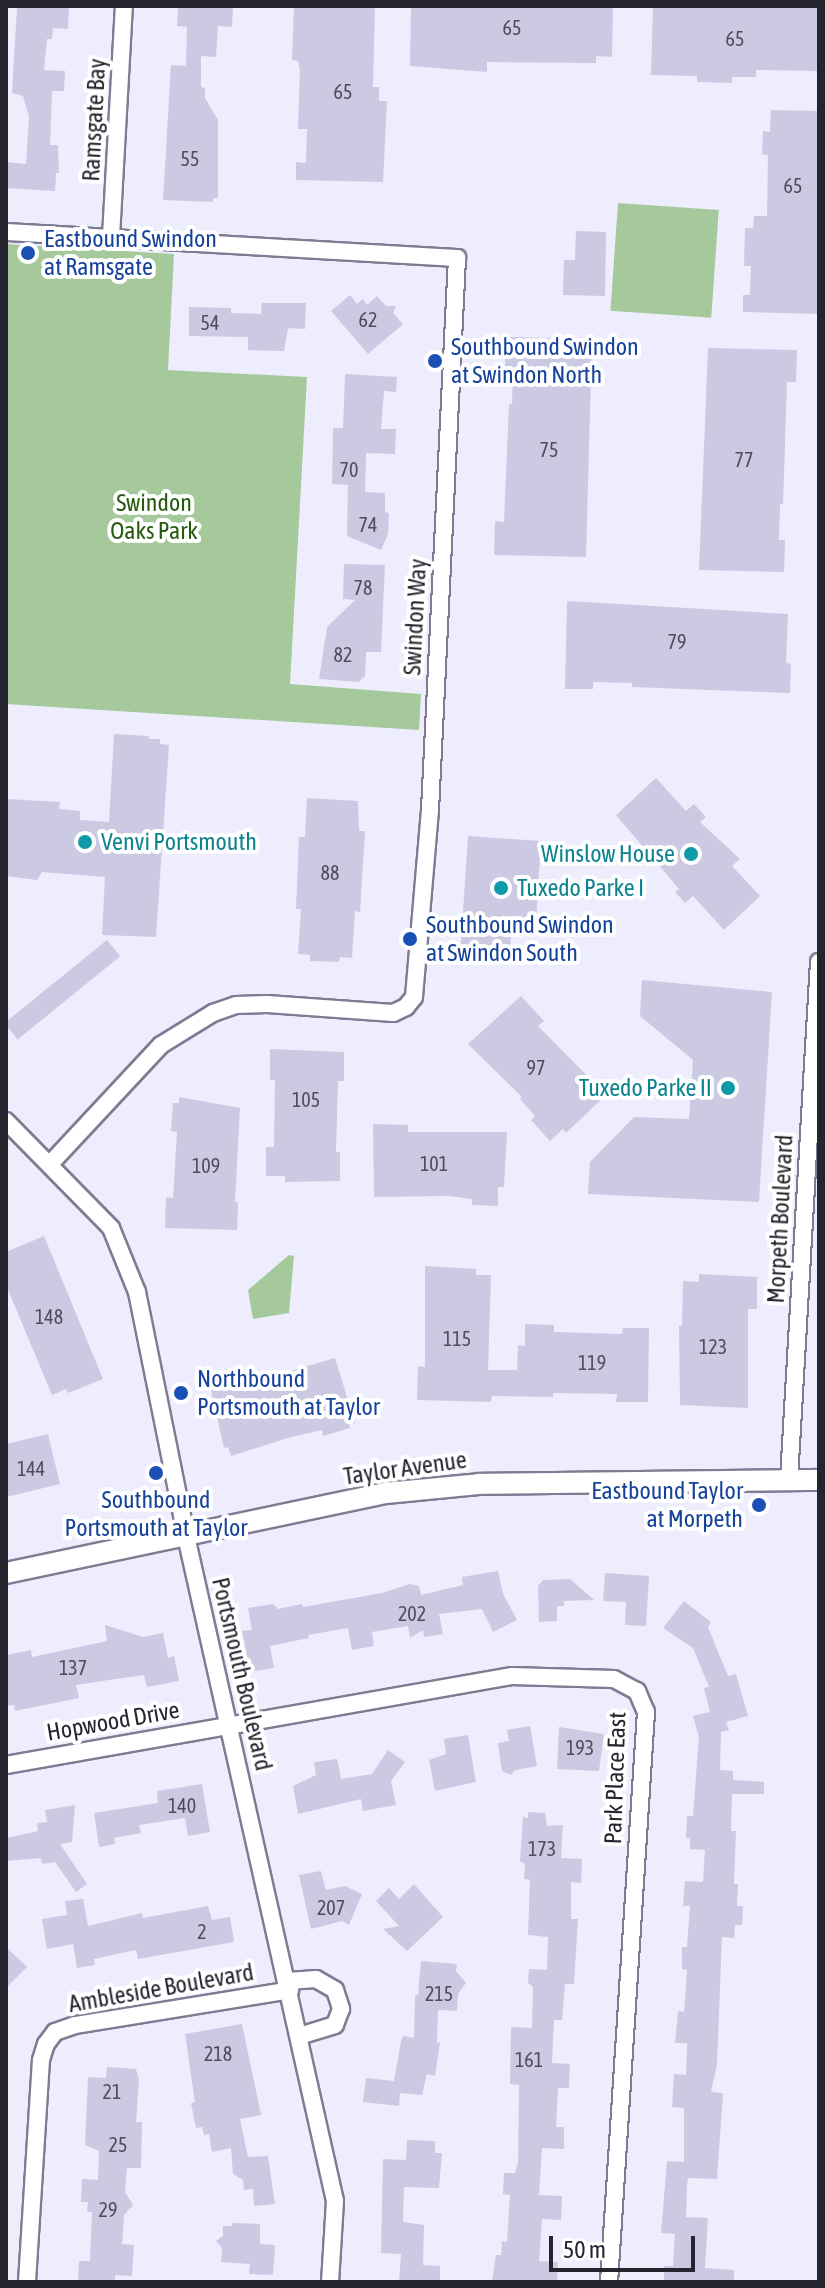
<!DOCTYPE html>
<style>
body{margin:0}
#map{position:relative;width:825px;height:2288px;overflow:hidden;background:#eeedfd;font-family:"Asap Condensed",sans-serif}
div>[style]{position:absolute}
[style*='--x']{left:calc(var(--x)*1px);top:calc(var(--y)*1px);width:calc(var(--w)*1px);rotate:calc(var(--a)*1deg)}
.green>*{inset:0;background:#a6c99b;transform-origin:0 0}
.building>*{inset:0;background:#ccc9e3;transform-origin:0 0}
.roads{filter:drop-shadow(2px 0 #7e7b93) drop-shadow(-2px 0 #7e7b93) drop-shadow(0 2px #7e7b93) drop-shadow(0 -2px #7e7b93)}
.minor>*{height:16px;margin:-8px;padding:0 8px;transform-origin:8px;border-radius:8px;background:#fff}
.tertiary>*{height:20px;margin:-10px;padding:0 10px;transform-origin:10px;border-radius:10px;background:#fff}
.dots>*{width:22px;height:22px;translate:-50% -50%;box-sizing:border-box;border:4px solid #fff;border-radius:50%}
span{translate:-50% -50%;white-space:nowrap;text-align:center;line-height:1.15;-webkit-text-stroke:8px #fff;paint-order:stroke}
.number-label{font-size:20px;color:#504d5b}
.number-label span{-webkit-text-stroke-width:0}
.street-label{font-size:24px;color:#26242e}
.transit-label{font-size:24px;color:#164399}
.left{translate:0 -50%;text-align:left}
.right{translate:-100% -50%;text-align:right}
.park-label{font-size:24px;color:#265b0f}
.culture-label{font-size:24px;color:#0d838f}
.frame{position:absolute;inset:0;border:8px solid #26242e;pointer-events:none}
.scale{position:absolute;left:549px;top:2236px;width:146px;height:36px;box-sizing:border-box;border:4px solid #26242e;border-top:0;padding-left:10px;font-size:24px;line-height:28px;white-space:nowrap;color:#26242e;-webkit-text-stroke:6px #fff;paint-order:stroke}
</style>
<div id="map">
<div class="green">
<i style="left:618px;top:203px;width:101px;height:108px;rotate:4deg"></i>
<i style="clip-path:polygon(6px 244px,174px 254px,168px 370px,307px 377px,290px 684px,421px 694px,419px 730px,6px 704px)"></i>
<i style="clip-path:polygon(289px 1255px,294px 1256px,289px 1313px,253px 1319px,248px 1290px)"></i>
</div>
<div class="building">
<i style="clip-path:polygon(45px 6px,69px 6px,68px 29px,53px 28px,52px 39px,47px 39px,44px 70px,65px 71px,64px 91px,52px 91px,50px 145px,58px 145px,59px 173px,56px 173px,55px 191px,6px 188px,6px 162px,26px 164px,29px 117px,23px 96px,12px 93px,17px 7px)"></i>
<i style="clip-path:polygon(178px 6px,233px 6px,232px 27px,218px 26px,216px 57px,201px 56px,201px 87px,205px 88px,205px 98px,218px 120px,218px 198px,213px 198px,213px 202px,163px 200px,171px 65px,186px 66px,187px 27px,177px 26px)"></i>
<i style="clip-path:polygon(294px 6px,375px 6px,373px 87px,379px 87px,379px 101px,387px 101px,383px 182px,296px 180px,296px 162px,306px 163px,307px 129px,298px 129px,300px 71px,298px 61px,292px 60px)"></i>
<i style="clip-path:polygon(411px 6px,613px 6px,612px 57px,596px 56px,596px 63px,487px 62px,487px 72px,410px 66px)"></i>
<i style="clip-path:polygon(653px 6px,819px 6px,819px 71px,756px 70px,756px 77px,732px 77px,732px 83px,697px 82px,697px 76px,651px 75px)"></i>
<i style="clip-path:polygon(771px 110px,819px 111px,819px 314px,743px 312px,743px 295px,750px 295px,751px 266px,744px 266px,745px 228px,753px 228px,754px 216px,767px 216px,768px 155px,762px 154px,763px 131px,770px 132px)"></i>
<i style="clip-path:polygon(576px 231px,606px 232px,605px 296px,563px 295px,564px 260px,575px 260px)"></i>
<i style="clip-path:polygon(350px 295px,357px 304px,363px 299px,367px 305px,377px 296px,386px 306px,396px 306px,393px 313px,403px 324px,368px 354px,331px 311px)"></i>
<i style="clip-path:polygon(262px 303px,306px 303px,305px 329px,288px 328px,284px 351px,248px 350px,248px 337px,189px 336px,189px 307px,231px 308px,231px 313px,261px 314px)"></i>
<i style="clip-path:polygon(505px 337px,592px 339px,586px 557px,494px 555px,495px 521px,504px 522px,509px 404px,512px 404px,513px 368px,505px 368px)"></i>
<i style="clip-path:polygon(708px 348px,797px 350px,796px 382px,787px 382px,783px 504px,780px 504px,779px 540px,785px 540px,784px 572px,699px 570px)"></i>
<i style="clip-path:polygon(345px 374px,397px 377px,396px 392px,384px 391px,381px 429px,396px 429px,395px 454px,366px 453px,365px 492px,385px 493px,385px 512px,389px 513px,388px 534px,381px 550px,347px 536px,348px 485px,332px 484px,333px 428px,343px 428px)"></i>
<i style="clip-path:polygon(344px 564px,385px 565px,381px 652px,366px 652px,365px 676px,359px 682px,319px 679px,327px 627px,355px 600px,343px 599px)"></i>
<i style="clip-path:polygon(567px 601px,788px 614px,786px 663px,791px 664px,790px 693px,632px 687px,632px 683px,593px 682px,593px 689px,565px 689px)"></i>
<i style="clip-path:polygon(114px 734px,149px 736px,149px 739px,160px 739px,160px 744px,169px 745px,156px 937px,102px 935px,105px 877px,42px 872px,37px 880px,6px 876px,6px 799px,60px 802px,59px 809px,80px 811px,80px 820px,109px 822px)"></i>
<i style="clip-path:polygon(656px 778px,686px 811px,694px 804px,706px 817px,700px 822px,740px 859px,732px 866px,760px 896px,724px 930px,693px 896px,685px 903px,675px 892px,679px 889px,616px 815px)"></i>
<i style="clip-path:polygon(307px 798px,358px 801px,359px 831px,365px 831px,360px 912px,355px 911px,352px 958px,340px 957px,339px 962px,310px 961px,310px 955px,298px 954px,301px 909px,296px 909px,299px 837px,305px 837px)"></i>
<i style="clip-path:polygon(468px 836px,541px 841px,535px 937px,511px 935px,509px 962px,460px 958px)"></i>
<i style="left:107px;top:940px;width:21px;height:132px;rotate:51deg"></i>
<i style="clip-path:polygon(642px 980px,772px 992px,759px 1202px,588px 1194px,590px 1162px,634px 1117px,689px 1119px,693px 1060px,640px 1016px)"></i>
<i style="clip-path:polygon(521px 996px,544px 1021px,538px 1026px,606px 1095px,566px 1133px,563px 1129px,550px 1141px,531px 1120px,535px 1116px,520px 1099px,522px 1097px,468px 1044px)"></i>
<i style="clip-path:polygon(270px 1049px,344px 1052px,344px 1081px,338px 1081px,336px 1152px,340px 1152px,340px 1181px,285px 1182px,285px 1176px,266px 1176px,266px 1147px,274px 1147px,275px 1080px,270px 1080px)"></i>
<i style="clip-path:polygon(179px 1097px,240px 1108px,235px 1202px,238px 1202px,237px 1230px,165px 1228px,166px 1197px,173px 1198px,177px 1132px,171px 1131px,173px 1103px,179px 1103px)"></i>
<i style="clip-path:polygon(373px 1124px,408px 1125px,408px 1132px,507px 1132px,504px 1187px,498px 1187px,498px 1206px,472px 1205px,472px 1199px,448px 1196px,374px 1197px)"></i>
<i style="clip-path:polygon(44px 1236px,103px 1379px,68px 1393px,66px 1389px,52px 1395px,6px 1285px,6px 1252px)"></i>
<i style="clip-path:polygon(425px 1266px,476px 1269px,476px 1275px,491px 1275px,488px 1370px,517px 1370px,518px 1345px,525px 1346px,525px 1324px,554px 1325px,554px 1332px,622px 1334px,623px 1328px,649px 1328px,648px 1402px,616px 1402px,617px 1394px,553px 1393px,553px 1397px,492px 1396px,491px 1402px,417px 1400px,418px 1366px,425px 1367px)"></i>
<i style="clip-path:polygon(699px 1274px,757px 1277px,757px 1309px,748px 1309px,748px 1408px,680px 1405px,679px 1326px,682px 1326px,683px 1281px,699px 1282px)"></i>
<i style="clip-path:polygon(335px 1358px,355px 1423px,349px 1424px,350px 1428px,323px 1436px,322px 1430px,291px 1437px,231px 1456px,228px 1447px,224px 1448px,210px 1386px,243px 1377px,245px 1384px)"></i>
<i style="clip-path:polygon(48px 1434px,60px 1484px,6px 1497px,6px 1444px)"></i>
<i style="clip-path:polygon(498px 1571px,503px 1594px,517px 1620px,493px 1632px,482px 1609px,439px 1614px,443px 1634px,424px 1637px,423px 1630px,410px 1638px,408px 1626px,372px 1632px,374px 1646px,352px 1650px,348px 1628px,308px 1635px,309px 1638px,270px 1646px,274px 1668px,250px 1672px,242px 1631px,252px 1630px,248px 1608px,273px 1604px,278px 1609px,302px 1604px,303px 1607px,382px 1593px,410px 1584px,419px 1586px,421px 1595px,463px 1585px,462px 1577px)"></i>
<i style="clip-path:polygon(605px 1573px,649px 1576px,646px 1626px,625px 1625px,626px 1602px,603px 1601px)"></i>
<i style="clip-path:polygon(570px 1579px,594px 1600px,564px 1601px,564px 1606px,557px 1606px,557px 1621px,539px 1622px,538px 1586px,543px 1580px)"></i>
<i style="clip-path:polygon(684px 1601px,711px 1622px,708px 1627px,728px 1676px,736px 1674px,748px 1716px,726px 1722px,729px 1730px,721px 1732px,720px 1770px,733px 1771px,733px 1780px,764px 1782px,764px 1794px,732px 1794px,731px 1831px,736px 1831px,734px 1884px,738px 1884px,737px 1906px,743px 1906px,742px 1925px,735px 1925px,734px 1938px,722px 1937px,717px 2064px,711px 2092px,723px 2093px,717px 2179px,688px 2178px,687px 2187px,686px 2217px,708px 2218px,705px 2268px,734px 2270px,734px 2282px,664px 2282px,664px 2266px,673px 2266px,675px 2234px,661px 2233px,667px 2161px,684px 2162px,684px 2108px,672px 2107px,674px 2074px,686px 2075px,687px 2043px,675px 2043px,678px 2011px,684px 2012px,687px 1970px,682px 1969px,682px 1947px,687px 1947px,690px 1906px,683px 1906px,685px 1881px,703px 1882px,705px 1850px,690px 1849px,690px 1838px,686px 1838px,687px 1816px,693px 1816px,699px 1737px,693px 1716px,710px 1712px,704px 1688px,709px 1687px,693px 1648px,663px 1628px)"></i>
<i style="clip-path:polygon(105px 1625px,143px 1637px,163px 1633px,168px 1658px,174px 1656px,179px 1681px,147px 1687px,144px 1675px,115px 1679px,76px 1685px,79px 1698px,15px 1711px,14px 1705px,6px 1706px,6px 1655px,31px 1650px,32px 1657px,107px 1641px)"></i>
<i style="clip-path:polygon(530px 1726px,537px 1766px,515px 1770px,511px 1775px,502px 1771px,498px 1743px,509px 1741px,507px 1730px)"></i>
<i style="clip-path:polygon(559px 1727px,604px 1734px,599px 1771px,557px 1769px)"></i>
<i style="clip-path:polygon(468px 1735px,476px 1782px,435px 1791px,429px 1760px,446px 1754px,444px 1739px)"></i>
<i style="clip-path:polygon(388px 1750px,405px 1762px,391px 1781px,396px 1805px,363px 1811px,361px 1799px,298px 1814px,293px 1786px,316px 1775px,314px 1762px,337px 1759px,341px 1779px,372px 1774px)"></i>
<i style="clip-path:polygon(202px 1784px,210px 1832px,188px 1836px,185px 1818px,139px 1825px,141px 1833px,114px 1838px,115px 1844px,99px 1847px,94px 1813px,158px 1803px,157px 1791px)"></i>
<i style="clip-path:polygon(75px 1805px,72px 1842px,60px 1844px,87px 1884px,76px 1892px,55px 1862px,42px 1864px,41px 1858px,6px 1861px,6px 1838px,38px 1831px,37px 1823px,47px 1822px,45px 1810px)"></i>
<i style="clip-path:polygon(528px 1812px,545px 1813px,547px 1826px,563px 1825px,561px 1858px,582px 1859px,581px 1883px,571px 1882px,571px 1919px,578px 1919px,574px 1984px,565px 1984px,562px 2020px,554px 2020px,552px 2063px,570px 2064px,569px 2088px,558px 2088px,556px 2127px,564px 2127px,564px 2149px,542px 2148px,539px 2195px,562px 2196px,561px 2220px,542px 2219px,539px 2261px,558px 2262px,557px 2282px,492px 2282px,496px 2255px,501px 2255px,502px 2241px,507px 2242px,510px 2195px,503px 2194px,504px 2173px,515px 2173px,518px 2163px,519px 2085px,510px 2084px,511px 2027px,532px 2028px,533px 1987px,528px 1983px,529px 1969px,547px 1970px,548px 1937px,528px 1935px,530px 1880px,524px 1879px,525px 1864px,520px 1861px,523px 1817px,528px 1818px)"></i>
<i style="clip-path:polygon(321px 1871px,326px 1890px,345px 1886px,362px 1894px,349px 1925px,342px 1921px,311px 1929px,299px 1875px)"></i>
<i style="clip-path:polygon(414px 1884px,443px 1917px,407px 1951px,383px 1929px,399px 1926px,376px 1901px,389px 1888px,399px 1899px)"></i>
<i style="clip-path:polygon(83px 1899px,88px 1926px,142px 1913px,143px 1918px,208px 1906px,212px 1920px,230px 1917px,234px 1942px,138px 1959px,136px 1950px,94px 1959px,95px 1965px,77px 1968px,73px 1944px,47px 1949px,42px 1919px,67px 1915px,65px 1901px)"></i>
<i style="clip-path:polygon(6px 1947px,27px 1967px,6px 1988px)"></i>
<i style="clip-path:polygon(421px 1961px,457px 1964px,456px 1971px,466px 1983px,458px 1994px,457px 2011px,438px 2010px,437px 2042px,440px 2043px,435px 2076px,427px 2074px,422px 2095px,400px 2093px,399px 2106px,363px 2102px,366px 2078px,394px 2081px,401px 2041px,403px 2036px,414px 2038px,415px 1995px,418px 1995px)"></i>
<i style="clip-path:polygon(242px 2024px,261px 2115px,240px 2119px,248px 2157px,268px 2156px,275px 2204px,254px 2206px,253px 2189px,244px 2190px,243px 2180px,233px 2174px,231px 2148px,212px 2152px,209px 2134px,204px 2135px,202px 2127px,196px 2128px,191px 2103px,195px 2102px,185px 2034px)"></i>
<i style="clip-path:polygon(107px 2067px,136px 2069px,139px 2080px,136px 2122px,142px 2122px,141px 2168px,127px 2168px,125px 2192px,133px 2205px,124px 2215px,122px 2244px,134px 2245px,132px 2276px,115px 2275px,115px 2282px,78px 2281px,79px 2261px,90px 2261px,92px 2212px,87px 2212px,88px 2202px,81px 2202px,82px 2179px,98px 2180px,99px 2151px,85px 2145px,88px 2077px,106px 2078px)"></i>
<i style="clip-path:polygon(407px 2140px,435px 2141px,435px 2153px,442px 2153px,439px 2188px,404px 2187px,403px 2222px,424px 2225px,423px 2265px,440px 2266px,440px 2282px,399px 2282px,401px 2254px,381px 2253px,383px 2159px,406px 2160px)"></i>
<i style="clip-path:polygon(232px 2223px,260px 2224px,260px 2244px,275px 2245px,273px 2275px,249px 2274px,250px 2264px,221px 2262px,222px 2248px,216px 2241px,223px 2236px,223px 2226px,232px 2226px)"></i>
</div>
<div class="roads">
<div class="minor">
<i style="--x:6;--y:232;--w:452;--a:3.3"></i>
<i style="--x:457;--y:258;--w:553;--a:92.8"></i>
<i style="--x:430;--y:810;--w:188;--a:94.9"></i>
<i style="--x:414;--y:997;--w:13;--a:129"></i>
<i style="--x:406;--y:1007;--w:14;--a:155"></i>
<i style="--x:393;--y:1013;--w:126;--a:-175.9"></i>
<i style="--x:267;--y:1004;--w:31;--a:178"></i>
<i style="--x:236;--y:1005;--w:24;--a:161"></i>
<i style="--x:213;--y:1013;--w:61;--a:148.4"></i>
<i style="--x:161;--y:1045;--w:161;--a:133"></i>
<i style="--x:111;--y:237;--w:231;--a:-86.8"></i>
<i style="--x:6;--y:1121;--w:150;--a:45.5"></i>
<i style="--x:111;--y:1228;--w:69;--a:67.9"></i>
<i style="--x:137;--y:1292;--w:249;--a:78.6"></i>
<i style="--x:186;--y:1536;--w:681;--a:77.37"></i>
<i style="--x:335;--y:2201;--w:81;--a:93.5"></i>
<i style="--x:789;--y:1479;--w:518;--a:-86.68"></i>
<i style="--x:6;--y:1765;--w:514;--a:-9.98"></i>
<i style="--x:512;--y:1676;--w:102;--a:1.7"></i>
<i style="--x:614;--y:1679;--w:26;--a:28"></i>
<i style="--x:637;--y:1691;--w:23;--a:67"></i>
<i style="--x:646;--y:1712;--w:571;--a:93.71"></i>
<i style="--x:288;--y:1981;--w:28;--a:-4"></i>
<i style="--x:316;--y:1979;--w:22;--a:30"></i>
<i style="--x:335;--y:1990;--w:20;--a:72"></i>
<i style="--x:341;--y:2009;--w:17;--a:111"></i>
<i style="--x:335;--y:2025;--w:37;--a:163"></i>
<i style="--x:27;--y:2282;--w:222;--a:-86.4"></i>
<i style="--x:41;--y:2060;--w:17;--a:-73"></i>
<i style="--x:46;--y:2044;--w:15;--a:-53"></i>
<i style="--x:55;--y:2032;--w:21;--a:-19"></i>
<i style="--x:75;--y:2025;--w:218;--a:-9.2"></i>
</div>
<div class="tertiary">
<i style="--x:6;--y:1573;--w:388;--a:-11.9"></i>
<i style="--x:386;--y:1493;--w:93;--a:-5.5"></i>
<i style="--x:479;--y:1484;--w:340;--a:-0.7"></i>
</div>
</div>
<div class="dots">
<i style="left:28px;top:253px;background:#1a4fb4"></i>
<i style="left:435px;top:361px;background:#1a4fb4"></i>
<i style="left:85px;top:842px;background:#0f9aa8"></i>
<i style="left:691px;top:854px;background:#0f9aa8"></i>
<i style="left:501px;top:888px;background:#0f9aa8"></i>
<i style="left:410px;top:939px;background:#1a4fb4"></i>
<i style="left:728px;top:1088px;background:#0f9aa8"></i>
<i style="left:181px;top:1393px;background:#1a4fb4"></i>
<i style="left:156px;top:1473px;background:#1a4fb4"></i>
<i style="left:759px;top:1505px;background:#1a4fb4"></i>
</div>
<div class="number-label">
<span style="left:512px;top:27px">65</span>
<span style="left:735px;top:38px">65</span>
<span style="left:343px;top:91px">65</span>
<span style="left:190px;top:158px">55</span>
<span style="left:793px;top:185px">65</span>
<span style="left:368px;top:319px">62</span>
<span style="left:210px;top:322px">54</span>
<span style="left:549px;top:449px">75</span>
<span style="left:744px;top:459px">77</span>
<span style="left:349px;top:469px">70</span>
<span style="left:368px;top:524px">74</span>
<span style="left:363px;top:587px">78</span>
<span style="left:677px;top:641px">79</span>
<span style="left:343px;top:654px">82</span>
<span style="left:330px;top:872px">88</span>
<span style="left:536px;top:1067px">97</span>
<span style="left:306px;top:1099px">105</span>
<span style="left:434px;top:1163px">101</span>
<span style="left:206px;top:1165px">109</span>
<span style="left:49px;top:1316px">148</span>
<span style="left:457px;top:1338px">115</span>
<span style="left:713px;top:1346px">123</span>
<span style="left:592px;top:1362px">119</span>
<span style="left:31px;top:1468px">144</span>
<span style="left:412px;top:1613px">202</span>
<span style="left:73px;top:1667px">137</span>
<span style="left:580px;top:1747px">193</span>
<span style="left:182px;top:1805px">140</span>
<span style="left:542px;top:1848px">173</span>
<span style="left:331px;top:1907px">207</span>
<span style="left:202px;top:1931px">2</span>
<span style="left:439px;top:1993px">215</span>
<span style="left:218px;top:2053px">218</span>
<span style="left:529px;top:2059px">161</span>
<span style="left:112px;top:2091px">21</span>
<span style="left:118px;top:2144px">25</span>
<span style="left:108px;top:2209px">29</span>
</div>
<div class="street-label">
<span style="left:94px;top:120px;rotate:-87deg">Ramsgate Bay</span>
<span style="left:415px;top:617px;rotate:-87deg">Swindon Way</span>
<span style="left:780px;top:1219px;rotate:-87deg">Morpeth Boulevard</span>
<span style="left:405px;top:1468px;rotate:-8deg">Taylor Avenue</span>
<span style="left:242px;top:1674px;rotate:77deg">Portsmouth Boulevard</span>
<span style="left:113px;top:1721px;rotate:-10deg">Hopwood Drive</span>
<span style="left:615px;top:1778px;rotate:-88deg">Park Place East</span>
<span style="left:161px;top:1988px;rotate:-10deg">Ambleside Boulevard</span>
</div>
<div class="transit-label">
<span class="left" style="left:44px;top:253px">Eastbound Swindon<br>at Ramsgate</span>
<span class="left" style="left:451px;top:361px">Southbound Swindon<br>at Swindon North</span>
<span class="left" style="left:426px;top:939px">Southbound Swindon<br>at Swindon South</span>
<span class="left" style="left:197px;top:1393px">Northbound<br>Portsmouth at Taylor</span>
<span class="right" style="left:743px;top:1505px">Eastbound Taylor<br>at Morpeth</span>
<span style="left:156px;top:1514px">Southbound<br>Portsmouth at Taylor</span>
</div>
<div class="park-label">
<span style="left:154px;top:517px">Swindon<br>Oaks Park</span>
</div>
<div class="culture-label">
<span class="left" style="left:101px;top:842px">Venvi Portsmouth</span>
<span class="right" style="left:675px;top:854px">Winslow House</span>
<span class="left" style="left:517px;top:888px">Tuxedo Parke I</span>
<span class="right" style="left:712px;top:1088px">Tuxedo Parke II</span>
</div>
<div class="frame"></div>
<div class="scale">50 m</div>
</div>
